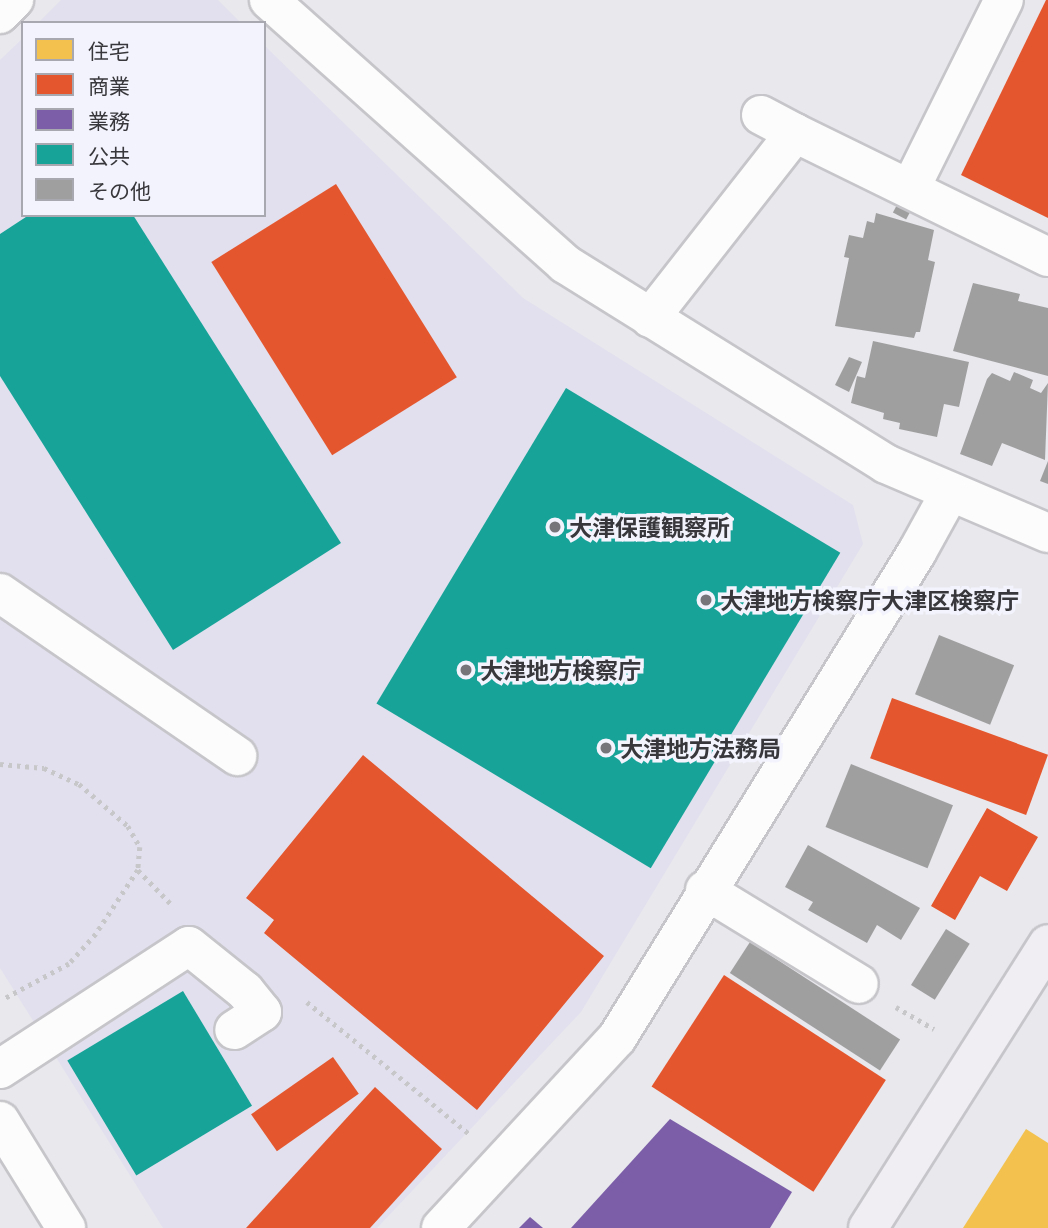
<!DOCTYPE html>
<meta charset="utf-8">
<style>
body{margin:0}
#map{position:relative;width:1048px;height:1228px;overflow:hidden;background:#e8e8ed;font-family:"Golos Text","Noto Sans JP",sans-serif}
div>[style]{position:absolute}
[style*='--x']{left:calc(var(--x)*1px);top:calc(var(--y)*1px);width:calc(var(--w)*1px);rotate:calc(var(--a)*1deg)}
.commercial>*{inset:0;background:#e2e0ee}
.homes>*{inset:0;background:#f2c14e}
.shops>*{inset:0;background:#e4572e;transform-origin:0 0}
.offices>*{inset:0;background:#7b5ea7}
.public>*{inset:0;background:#17a398;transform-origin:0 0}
.building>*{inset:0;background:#a09fa0;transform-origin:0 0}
.path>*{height:4.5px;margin-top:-2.25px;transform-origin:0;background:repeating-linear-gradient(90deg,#c7c7c9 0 3.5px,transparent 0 8.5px)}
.roads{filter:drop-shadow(2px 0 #c6c6ca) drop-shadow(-2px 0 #c6c6ca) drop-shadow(0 2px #c6c6ca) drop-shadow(0 -2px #c6c6ca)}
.minor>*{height:38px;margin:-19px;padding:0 19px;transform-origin:19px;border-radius:19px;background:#fcfcfc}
.major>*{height:38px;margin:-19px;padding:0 19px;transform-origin:19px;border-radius:19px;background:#f0edf3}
.dots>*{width:19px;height:19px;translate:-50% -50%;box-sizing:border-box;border:4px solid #f3f3fd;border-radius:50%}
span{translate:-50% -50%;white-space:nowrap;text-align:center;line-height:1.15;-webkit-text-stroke:7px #f3f3fd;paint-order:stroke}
.poi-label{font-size:23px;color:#38383c;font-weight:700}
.left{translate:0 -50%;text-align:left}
.legend{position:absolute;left:21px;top:21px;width:245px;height:196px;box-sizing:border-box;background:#f3f3fd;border:2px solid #a8a8b0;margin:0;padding:9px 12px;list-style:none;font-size:21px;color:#38383c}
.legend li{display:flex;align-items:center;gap:14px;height:35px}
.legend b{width:35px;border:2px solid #a8a8b0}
</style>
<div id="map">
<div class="commercial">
<i style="clip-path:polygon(61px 0,218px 0,241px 23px,38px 23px)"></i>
<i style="clip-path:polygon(23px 38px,23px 215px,264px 215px,264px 45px,523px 298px,853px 505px,863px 544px,581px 1012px,377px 1228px,163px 1228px,0 968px,0 60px)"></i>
</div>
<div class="homes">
<i style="clip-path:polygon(1026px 1129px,1048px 1143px,1048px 1228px,963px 1228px)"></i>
</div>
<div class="shops">
<i style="clip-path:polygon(1046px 0,1048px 0,1048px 218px,961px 175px)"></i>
<i style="left:336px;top:184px;width:228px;height:147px;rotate:58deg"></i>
<i style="left:892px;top:698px;width:166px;height:64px;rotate:20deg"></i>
<i style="clip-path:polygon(363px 755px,604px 956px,477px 1110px,264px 933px,274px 920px,246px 898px)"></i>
<i style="clip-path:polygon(987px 808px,1038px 837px,1007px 891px,980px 876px,955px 920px,931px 906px)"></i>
<i style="left:724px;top:975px;width:193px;height:133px;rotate:33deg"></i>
<i style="left:333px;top:1057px;width:45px;height:100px;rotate:55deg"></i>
<i style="clip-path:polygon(375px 1087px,442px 1149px,370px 1228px,246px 1228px)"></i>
</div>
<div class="offices">
<i style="clip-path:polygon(670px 1119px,792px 1192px,770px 1228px,571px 1228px)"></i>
<i style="clip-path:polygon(530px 1217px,543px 1228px,519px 1228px)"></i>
</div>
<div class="public">
<i style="clip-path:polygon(29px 215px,133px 215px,341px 543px,173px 650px,0 376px,0 234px)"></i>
<i style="left:566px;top:388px;width:320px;height:368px;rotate:31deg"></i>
<i style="left:183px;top:991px;width:134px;height:135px;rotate:59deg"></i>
</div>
<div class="building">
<i style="left:899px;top:201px;width:15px;height:13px;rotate:28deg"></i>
<i style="clip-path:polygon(876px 213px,934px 230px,928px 260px,935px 262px,920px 332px,916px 332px,914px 338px,835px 326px,849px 258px,844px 257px,849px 235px,863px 238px,867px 221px,874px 223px)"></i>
<i style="clip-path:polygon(973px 283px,1020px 294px,1018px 301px,1048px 308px,1048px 376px,953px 351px)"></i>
<i style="clip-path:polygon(873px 341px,969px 362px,959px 407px,944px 404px,937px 437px,899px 429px,900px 423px,883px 419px,884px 413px,851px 403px,857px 376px,865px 378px)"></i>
<i style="clip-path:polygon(849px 357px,862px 362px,849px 392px,835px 385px)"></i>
<i style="clip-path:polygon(1014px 372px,1033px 380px,1030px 388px,1041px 393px,1048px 383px,1045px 460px,1002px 443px,992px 466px,960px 454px,987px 379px,992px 373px,1010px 381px)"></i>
<i style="clip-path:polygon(1048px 461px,1048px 484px,1040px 481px)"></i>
<i style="left:939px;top:635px;width:81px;height:64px;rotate:22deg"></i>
<i style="left:851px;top:764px;width:110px;height:68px;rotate:22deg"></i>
<i style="clip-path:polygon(808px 845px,920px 908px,901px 940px,877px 925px,867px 943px,808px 910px,813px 902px,785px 887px)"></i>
<i style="left:946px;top:929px;width:28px;height:66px;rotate:32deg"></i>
<i style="left:750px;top:942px;width:179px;height:37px;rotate:33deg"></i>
</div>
<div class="path">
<i style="--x:0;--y:764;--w:44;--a:5.2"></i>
<i style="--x:44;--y:768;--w:38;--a:25"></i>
<i style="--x:79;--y:784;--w:65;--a:40.6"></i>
<i style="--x:128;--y:826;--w:24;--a:60"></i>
<i style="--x:140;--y:847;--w:23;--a:95"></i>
<i style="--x:138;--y:870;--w:77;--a:123.3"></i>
<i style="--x:96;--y:934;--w:40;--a:132"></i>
<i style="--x:69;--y:964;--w:74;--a:151.7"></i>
<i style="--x:138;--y:870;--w:50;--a:45.8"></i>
<i style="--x:307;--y:1002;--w:208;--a:39.1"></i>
<i style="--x:896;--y:1007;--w:44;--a:30.1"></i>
</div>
<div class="roads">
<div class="minor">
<i style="--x:269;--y:0;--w:397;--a:41.7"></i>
<i style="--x:565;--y:264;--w:378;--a:31.9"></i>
<i style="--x:886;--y:464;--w:176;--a:23.1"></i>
<i style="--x:0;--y:14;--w:20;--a:-45"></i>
<i style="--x:761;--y:115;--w:38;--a:28"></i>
<i style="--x:910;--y:189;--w:211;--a:-63.6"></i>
<i style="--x:650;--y:318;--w:235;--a:-51.9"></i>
<i style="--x:795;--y:133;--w:282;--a:26.1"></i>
<i style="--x:0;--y:593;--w:288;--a:34.5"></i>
<i style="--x:705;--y:890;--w:180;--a:31.4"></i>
<i style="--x:0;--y:1069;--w:225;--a:-33.1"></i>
<i style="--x:189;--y:946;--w:72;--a:38.8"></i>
<i style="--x:245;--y:991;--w:27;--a:51"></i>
<i style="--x:262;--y:1012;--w:33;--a:147"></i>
<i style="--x:0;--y:1121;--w:126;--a:58.3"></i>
<i style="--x:441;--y:1228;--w:259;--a:-47.2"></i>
<i style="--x:617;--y:1038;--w:571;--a:-58.31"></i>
<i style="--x:917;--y:552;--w:66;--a:-61.1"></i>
</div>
<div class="major">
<i style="--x:868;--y:1228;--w:336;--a:-57.6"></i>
</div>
</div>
<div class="dots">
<i style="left:555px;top:527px;background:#76767a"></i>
<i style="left:706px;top:600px;background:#76767a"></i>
<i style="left:466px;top:670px;background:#76767a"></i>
<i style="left:606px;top:748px;background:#76767a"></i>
</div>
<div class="poi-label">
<span class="left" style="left:569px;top:527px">大津保護観察所</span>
<span class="left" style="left:720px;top:600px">大津地方検察庁大津区検察庁</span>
<span class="left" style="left:480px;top:670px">大津地方検察庁</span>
<span class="left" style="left:620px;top:748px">大津地方法務局</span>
</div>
<ul class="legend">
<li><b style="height:19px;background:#f2c14e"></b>住宅</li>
<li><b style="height:19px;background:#e4572e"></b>商業</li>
<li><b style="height:19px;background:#7b5ea7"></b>業務</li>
<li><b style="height:19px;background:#17a398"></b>公共</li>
<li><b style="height:19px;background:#a09fa0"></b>その他</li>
</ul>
</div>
